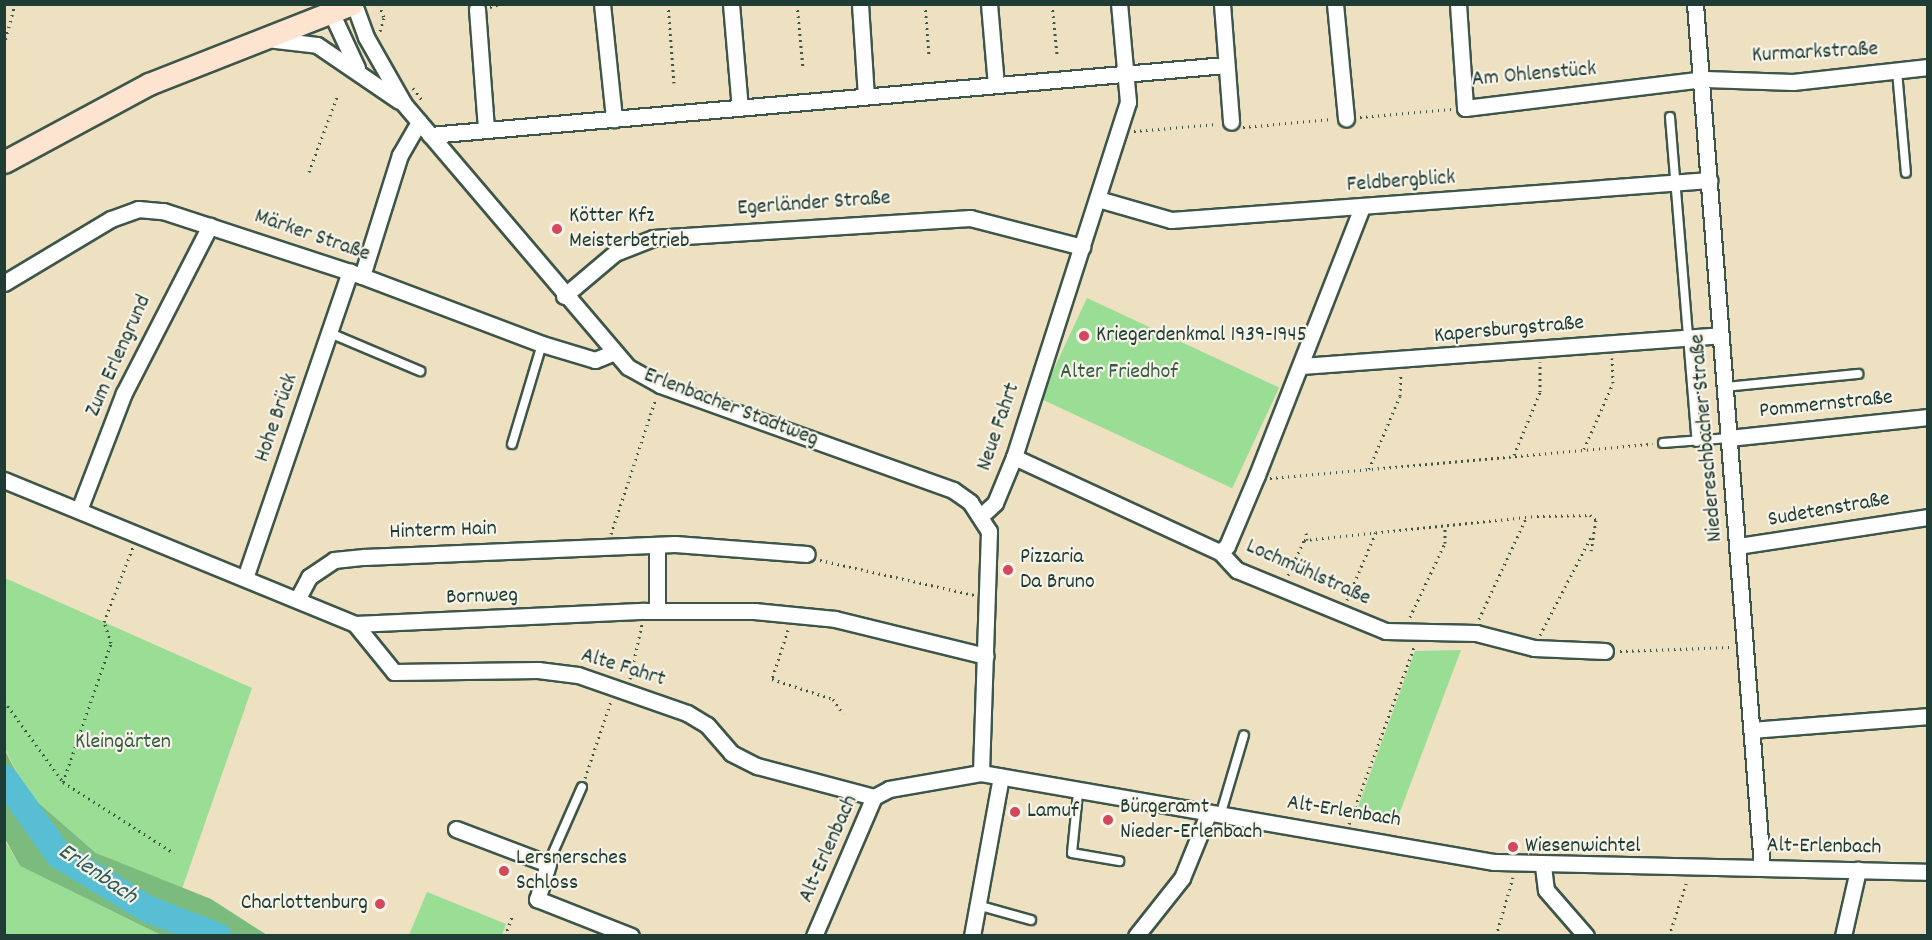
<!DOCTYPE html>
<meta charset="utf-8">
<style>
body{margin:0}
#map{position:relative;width:1932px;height:940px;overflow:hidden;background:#ede1c2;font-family:Dekko,sans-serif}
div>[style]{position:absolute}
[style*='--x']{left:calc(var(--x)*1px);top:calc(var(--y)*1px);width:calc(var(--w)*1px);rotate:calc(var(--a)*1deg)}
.green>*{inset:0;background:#9add94;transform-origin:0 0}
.forest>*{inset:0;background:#7bbc7e}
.river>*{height:27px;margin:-13.5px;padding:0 13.5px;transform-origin:13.5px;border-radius:13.5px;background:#57bed4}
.path>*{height:3px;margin-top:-1.5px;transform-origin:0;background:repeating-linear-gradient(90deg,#3e5649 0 1.5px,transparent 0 6px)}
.roads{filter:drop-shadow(2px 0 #3e5649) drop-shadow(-2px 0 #3e5649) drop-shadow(0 2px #3e5649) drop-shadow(0 -2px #3e5649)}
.lane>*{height:8px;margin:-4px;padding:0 4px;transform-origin:4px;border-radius:4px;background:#fff}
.street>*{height:15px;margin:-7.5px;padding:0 7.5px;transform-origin:7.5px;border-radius:7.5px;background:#fff}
.secondary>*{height:21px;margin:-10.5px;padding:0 10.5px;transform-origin:10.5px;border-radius:10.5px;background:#fde4d1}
.dots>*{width:16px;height:16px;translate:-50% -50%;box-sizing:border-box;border:3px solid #f7f3e8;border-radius:50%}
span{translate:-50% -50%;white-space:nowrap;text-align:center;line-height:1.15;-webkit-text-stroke:4.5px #f7f3e8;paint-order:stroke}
.street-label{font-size:22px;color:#1f3d34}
.poi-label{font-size:22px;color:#1f3d34}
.left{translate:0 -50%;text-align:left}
.right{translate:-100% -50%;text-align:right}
.park-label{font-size:22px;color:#385d47}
.water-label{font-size:24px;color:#2d5d5c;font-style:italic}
.frame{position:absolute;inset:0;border:6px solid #1f3d34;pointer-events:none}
</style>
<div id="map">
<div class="green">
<i style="left:1087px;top:298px;width:212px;height:111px;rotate:25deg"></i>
<i style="clip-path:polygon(5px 578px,252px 688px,182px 889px,96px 853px,26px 792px,5px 748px)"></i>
<i style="clip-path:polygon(1461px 650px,1395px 825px,1354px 818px,1415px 651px)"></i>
<i style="clip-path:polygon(4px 839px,20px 866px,161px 935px,5px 935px)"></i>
<i style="clip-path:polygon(427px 892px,506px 924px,502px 935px,409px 935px)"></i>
</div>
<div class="forest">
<i style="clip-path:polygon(4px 748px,26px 792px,96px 853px,211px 899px,267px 935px,161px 935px,20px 866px,5px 839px)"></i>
</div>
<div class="river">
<i style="--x:4;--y:778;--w:95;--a:54.5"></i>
<i style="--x:59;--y:855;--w:102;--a:31.3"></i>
<i style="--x:146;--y:908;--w:77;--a:21.3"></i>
</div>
<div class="path">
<i style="--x:379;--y:4;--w:15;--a:70"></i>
<i style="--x:384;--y:18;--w:14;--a:107"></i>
<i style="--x:668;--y:4;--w:79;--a:85.7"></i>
<i style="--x:797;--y:4;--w:65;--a:84.7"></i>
<i style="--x:925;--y:4;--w:52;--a:85.6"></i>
<i style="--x:1052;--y:4;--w:50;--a:84.3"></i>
<i style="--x:490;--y:7;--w:10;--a:-17"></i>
<i style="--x:4;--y:45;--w:42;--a:-75"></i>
<i style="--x:413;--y:88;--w:15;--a:53"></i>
<i style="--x:1360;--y:117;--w:92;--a:-5"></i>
<i style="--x:1243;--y:127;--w:89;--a:-5.1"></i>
<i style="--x:1134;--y:131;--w:83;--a:-4.8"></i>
<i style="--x:309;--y:172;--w:83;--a:-69.6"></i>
<i style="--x:1584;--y:449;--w:72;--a:-66.3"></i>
<i style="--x:1613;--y:383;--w:25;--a:-92"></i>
<i style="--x:1514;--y:455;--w:68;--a:-67.6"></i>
<i style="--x:1540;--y:392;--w:30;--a:-90"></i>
<i style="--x:1369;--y:469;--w:79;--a:-67"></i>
<i style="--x:1400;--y:396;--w:23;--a:-88"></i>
<i style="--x:1270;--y:478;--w:384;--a:-5.1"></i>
<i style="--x:1306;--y:533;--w:7;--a:82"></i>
<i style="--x:611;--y:534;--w:143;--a:-71.7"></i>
<i style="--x:820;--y:560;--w:158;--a:12.8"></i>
<i style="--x:1288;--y:575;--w:38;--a:-65"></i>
<i style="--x:1304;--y:540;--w:234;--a:-5.9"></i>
<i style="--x:1537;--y:516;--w:53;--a:-1.1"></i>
<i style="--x:1590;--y:515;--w:8;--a:40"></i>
<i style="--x:1596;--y:520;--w:31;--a:99"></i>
<i style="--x:1347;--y:600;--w:74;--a:-66.9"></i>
<i style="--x:1410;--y:617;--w:82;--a:-64.7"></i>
<i style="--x:1445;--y:543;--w:14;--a:-90"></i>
<i style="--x:1479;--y:619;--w:111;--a:-65"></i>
<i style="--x:788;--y:630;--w:52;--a:108.1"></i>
<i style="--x:772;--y:679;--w:64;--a:18.2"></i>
<i style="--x:833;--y:699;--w:18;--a:56"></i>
<i style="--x:1540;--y:635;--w:113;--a:-62.5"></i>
<i style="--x:1620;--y:651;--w:110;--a:-2.1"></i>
<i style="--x:630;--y:679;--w:56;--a:-77.7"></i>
<i style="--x:4;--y:701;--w:100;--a:53.9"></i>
<i style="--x:63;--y:782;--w:132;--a:32.6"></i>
<i style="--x:585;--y:778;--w:81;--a:-71.3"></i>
<i style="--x:63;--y:782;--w:147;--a:-70.9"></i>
<i style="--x:111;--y:643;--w:22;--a:-108"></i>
<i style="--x:104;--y:622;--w:80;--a:-68.9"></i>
<i style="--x:1349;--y:824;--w:189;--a:-69.8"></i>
<i style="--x:505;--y:936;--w:23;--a:-70"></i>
<i style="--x:1496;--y:936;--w:61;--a:-73.9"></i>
<i style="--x:1669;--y:936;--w:58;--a:-71.9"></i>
</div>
<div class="roads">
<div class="lane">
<i style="--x:1897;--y:71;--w:102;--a:85"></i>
<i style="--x:1670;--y:117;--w:326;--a:85.3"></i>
<i style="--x:330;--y:333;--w:98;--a:22.9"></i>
<i style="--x:1725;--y:387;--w:134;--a:-5.6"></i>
<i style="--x:1663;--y:443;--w:66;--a:-4.3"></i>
<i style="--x:512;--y:444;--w:104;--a:-73.3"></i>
<i style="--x:1078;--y:793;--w:60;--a:95.7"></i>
<i style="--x:1072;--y:853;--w:48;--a:9.7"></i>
<i style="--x:1220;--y:816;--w:84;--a:-73.5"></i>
<i style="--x:548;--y:864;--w:84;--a:-66.2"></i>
<i style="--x:977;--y:905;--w:56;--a:15.5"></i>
</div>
<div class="street">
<i style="--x:354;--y:4;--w:35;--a:70"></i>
<i style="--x:366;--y:37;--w:77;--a:60.4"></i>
<i style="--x:404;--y:104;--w:345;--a:49.6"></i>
<i style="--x:628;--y:367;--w:37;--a:29"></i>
<i style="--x:660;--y:385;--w:311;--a:19.7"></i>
<i style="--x:953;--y:490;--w:21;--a:35"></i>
<i style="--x:970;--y:502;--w:35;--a:57"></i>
<i style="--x:989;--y:531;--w:242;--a:91.9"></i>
<i style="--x:602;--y:4;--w:116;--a:84"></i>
<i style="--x:731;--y:4;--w:104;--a:85.1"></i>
<i style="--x:860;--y:4;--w:92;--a:86.3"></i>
<i style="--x:989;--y:4;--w:81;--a:85.1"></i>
<i style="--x:1222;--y:4;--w:118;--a:85.6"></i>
<i style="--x:1335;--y:4;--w:115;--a:84.5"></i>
<i style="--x:1458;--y:4;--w:104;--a:86.1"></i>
<i style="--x:1465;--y:108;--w:242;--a:-6.9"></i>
<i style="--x:1705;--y:79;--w:88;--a:2"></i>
<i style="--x:1793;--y:82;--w:136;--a:-6.3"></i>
<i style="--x:1695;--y:4;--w:866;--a:85.56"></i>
<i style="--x:477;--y:9;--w:121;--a:85.7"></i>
<i style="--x:331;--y:12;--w:62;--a:65.1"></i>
<i style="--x:267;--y:39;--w:50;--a:6.8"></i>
<i style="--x:317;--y:45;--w:99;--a:34.3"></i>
<i style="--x:430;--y:135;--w:799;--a:-5.03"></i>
<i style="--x:1098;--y:199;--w:76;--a:16"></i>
<i style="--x:1171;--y:220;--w:540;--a:-4.24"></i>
<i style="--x:362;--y:276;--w:127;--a:-72.6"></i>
<i style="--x:400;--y:155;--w:38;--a:-60"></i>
<i style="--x:4;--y:283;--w:125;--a:-30.9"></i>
<i style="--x:111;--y:219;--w:29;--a:-20"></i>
<i style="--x:138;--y:209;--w:25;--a:5"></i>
<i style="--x:163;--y:211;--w:209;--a:18.1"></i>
<i style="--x:362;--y:276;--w:192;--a:20.7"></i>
<i style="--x:542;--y:344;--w:55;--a:16.8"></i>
<i style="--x:595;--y:360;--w:18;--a:-22"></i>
<i style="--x:564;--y:296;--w:67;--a:-40.1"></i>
<i style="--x:615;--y:253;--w:41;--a:-21.5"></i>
<i style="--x:653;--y:238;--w:318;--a:-3.6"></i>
<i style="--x:970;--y:218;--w:116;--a:14.5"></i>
<i style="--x:1302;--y:366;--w:419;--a:-4.2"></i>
<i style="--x:1729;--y:438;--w:200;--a:-6"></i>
<i style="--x:1014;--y:457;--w:227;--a:24.8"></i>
<i style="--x:1220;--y:552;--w:25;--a:47"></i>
<i style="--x:1237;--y:570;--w:161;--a:22.3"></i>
<i style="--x:1386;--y:631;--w:90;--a:1.3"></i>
<i style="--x:1476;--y:633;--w:60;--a:14.5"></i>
<i style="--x:1534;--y:648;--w:71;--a:2.4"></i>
<i style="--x:4;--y:480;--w:379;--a:22.3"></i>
<i style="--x:355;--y:624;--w:290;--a:-2.6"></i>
<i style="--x:645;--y:611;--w:109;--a:0"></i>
<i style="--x:754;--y:611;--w:81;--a:5.6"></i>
<i style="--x:835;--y:619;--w:155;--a:13.8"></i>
<i style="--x:79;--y:510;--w:125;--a:-69"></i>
<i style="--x:124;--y:393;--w:188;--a:-62.8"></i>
<i style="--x:981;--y:516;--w:19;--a:-43"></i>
<i style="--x:995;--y:503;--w:50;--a:-67.6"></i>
<i style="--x:1014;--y:457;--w:373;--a:-72.2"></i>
<i style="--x:1128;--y:102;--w:98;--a:-95.2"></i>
<i style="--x:1738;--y:546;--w:192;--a:-8.7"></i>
<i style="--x:1220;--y:552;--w:9;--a:-41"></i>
<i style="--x:1227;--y:546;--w:77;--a:-67.1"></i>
<i style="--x:1257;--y:475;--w:288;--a:-68.6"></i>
<i style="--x:245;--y:578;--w:324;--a:-71.1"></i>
<i style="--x:298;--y:598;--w:24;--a:-62"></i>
<i style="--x:309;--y:577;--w:30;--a:-34"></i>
<i style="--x:334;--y:560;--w:30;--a:-6"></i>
<i style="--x:364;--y:557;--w:311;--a:-2.4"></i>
<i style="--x:675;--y:544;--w:132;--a:4.3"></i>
<i style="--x:657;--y:611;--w:66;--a:-90"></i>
<i style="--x:355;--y:624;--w:62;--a:50.9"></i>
<i style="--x:394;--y:672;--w:144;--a:-0.8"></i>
<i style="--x:538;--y:670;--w:40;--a:7.1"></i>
<i style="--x:578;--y:675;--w:115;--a:19.2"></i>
<i style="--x:687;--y:713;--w:23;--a:31"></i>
<i style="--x:707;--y:725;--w:37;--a:49"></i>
<i style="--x:731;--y:753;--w:29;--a:27"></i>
<i style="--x:757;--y:766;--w:121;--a:14.8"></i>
<i style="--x:1752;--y:730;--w:177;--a:-4.5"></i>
<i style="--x:456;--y:829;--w:98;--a:20.8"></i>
<i style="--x:548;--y:864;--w:37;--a:107"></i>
<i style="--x:537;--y:899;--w:101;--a:21.5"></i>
<i style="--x:1543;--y:866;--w:24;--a:83"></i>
<i style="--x:1546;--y:890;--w:61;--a:49"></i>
<i style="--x:814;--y:936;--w:151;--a:-66.7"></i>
<i style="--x:874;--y:797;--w:17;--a:-28"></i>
<i style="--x:889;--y:789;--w:93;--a:-9.9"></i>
<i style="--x:981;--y:773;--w:521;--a:9.84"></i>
<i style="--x:1494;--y:862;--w:434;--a:1.3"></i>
<i style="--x:972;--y:936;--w:162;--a:-79.7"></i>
<i style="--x:1136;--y:936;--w:74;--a:-51.6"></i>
<i style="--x:1182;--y:878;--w:69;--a:-67.9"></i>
<i style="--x:1843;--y:936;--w:68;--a:-77.2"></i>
</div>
<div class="secondary">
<i style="--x:4;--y:162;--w:165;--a:-28.3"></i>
<i style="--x:149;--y:84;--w:218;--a:-21.5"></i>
</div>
</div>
<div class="dots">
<i style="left:557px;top:229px;background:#d1495b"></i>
<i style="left:1084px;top:336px;background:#d1495b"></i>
<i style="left:1008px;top:570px;background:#d1495b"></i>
<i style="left:1015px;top:812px;background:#d1495b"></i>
<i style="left:1108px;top:820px;background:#d1495b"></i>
<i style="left:1513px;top:847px;background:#d1495b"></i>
<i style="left:504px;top:871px;background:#d1495b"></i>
<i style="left:380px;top:904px;background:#d1495b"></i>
</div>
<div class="street-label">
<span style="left:1815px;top:53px;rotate:-3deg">Kurmarkstraße</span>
<span style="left:1534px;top:75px;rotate:-5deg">Am Ohlenstück</span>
<span style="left:1401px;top:182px;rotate:-4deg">Feldbergblick</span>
<span style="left:814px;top:204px;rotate:-4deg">Egerländer Straße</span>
<span style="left:312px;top:236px;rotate:19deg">Märker Straße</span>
<span style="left:1509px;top:330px;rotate:-5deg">Kapersburgstraße</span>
<span style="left:119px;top:356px;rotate:-66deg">Zum Erlengrund</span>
<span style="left:1826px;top:405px;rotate:-6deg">Pommernstraße</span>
<span style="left:731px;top:408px;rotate:21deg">Erlenbacher Stadtweg</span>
<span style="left:277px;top:418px;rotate:-71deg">Hohe Brück</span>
<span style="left:999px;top:427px;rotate:-71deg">Neue Fahrt</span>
<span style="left:1707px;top:438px;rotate:-95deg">Niedereschbacher Straße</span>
<span style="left:1829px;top:510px;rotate:-10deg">Sudetenstraße</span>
<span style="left:443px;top:531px;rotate:-2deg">Hinterm Hain</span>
<span style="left:1308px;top:573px;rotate:24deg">Lochmühlstraße</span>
<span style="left:482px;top:597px;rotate:-2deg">Bornweg</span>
<span style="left:623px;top:668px;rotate:17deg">Alte Fahrt</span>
<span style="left:1344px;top:812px;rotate:9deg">Alt-Erlenbach</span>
<span style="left:1824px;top:847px;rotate:1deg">Alt-Erlenbach</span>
<span style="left:829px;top:849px;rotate:-66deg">Alt-Erlenbach</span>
</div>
<div class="poi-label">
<span class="left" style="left:569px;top:229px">Kötter Kfz<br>Meisterbetrieb</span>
<span class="left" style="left:1096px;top:336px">Kriegerdenkmal 1939-1945</span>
<span class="left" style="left:1020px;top:570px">Pizzaria<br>Da Bruno</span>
<span class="left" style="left:1120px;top:820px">Bürgeramt<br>Nieder-Erlenbach</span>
<span class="left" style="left:1027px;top:812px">Lamuf</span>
<span class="left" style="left:1525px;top:847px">Wiesenwichtel</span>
<span class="left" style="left:516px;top:871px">Lersnersches<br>Schloss</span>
<span class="right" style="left:368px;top:904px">Charlottenburg</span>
</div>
<div class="park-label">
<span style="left:1119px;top:373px">Alter Friedhof</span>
<span style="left:123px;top:743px">Kleingärten</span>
</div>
<div class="water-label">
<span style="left:97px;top:875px;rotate:34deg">Erlenbach</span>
</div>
<div class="frame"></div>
</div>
